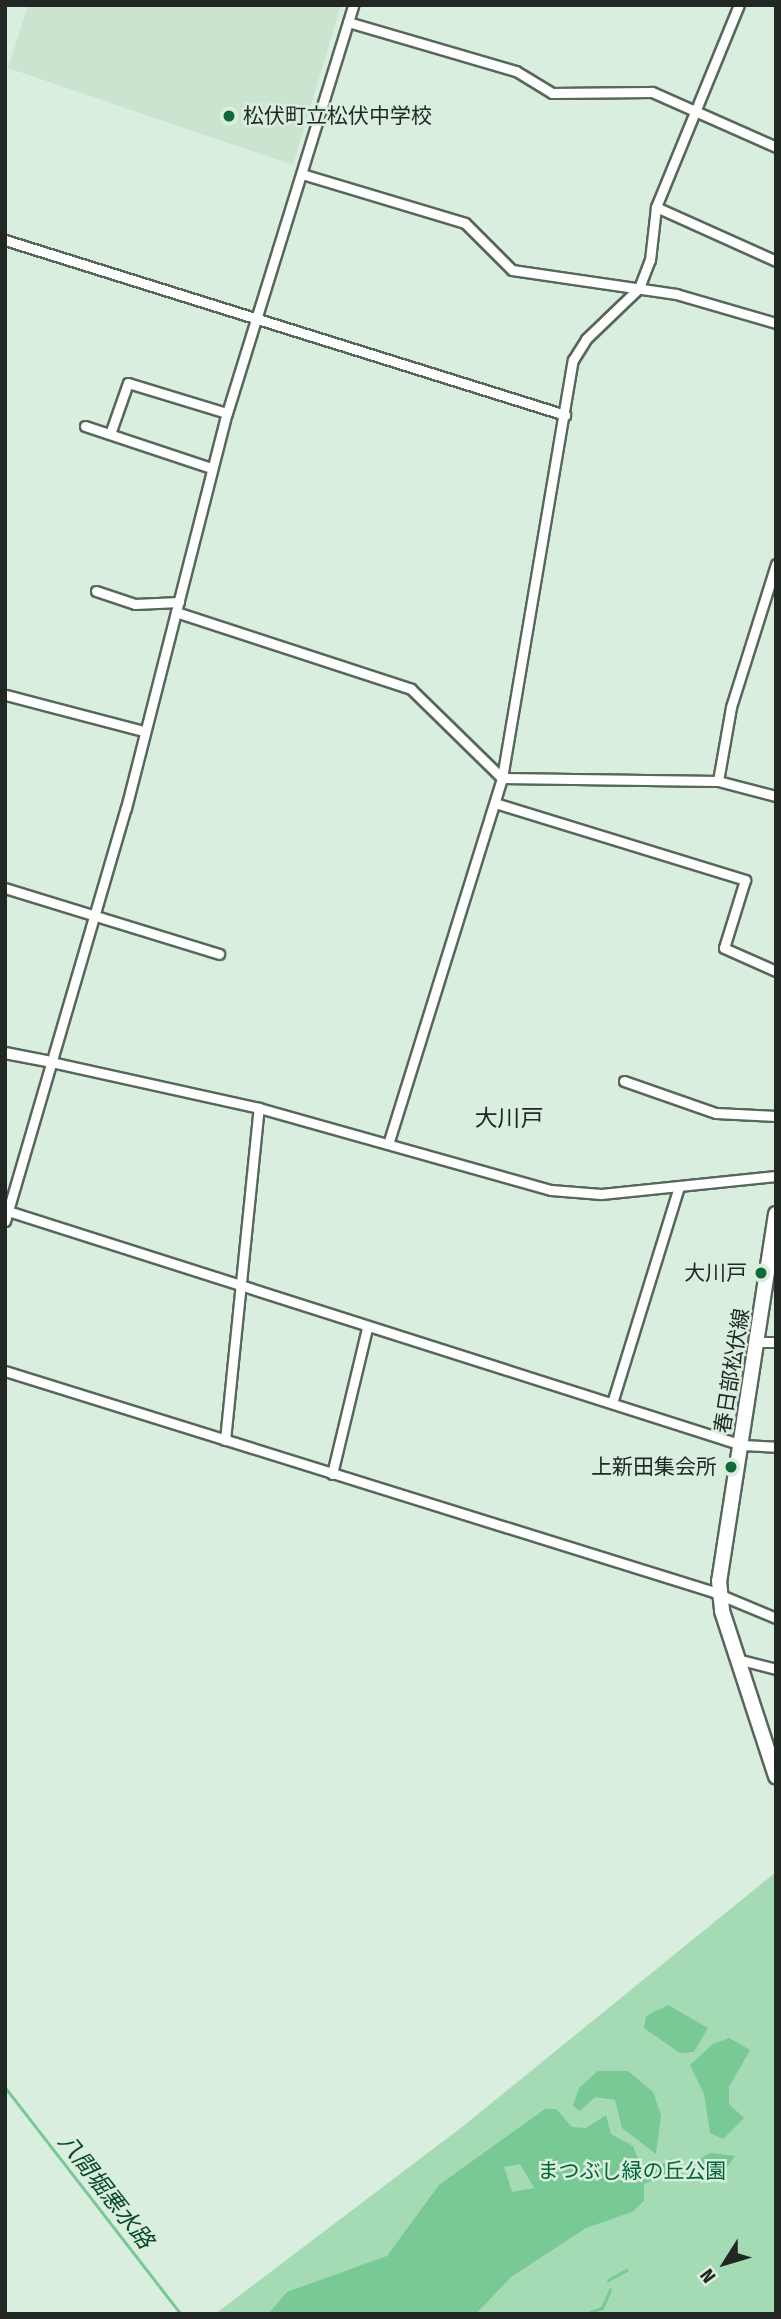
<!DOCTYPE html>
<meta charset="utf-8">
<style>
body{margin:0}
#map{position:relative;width:781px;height:2319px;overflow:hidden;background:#daeedf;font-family:"Fira Sans Condensed","Noto Sans JP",sans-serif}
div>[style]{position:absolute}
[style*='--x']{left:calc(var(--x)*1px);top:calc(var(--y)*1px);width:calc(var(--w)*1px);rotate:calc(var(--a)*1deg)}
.built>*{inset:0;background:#cae4d0}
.green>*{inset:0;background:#a4dbb4}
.water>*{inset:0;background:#78c993}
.stream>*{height:2.5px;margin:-1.25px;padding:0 1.25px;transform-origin:1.25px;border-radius:1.25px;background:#78c993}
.roads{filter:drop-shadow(2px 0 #57675b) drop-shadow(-2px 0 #57675b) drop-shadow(0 2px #57675b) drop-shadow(0 -2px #57675b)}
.minor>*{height:9px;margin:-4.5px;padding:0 4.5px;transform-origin:4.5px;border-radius:4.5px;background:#fff}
.tertiary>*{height:10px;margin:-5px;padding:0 5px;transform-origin:5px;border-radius:5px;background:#fff}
.primary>*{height:14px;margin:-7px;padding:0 7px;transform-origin:7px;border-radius:7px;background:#fff}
.dots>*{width:19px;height:19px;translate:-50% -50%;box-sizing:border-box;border:4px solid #daeedf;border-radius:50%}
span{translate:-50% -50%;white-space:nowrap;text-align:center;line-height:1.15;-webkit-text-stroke:5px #daeedf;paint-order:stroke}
.poi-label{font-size:21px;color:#212823}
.left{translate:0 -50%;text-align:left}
.right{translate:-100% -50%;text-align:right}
.street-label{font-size:21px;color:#212823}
.park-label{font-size:21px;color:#006535}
.neighbourhood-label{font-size:23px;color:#212823}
.water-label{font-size:23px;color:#0b4a27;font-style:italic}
.frame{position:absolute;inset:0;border:7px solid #212823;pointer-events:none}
.north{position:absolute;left:690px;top:2228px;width:70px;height:70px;-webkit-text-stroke:5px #daeedf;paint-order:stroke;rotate:233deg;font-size:19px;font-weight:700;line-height:28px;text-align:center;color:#212823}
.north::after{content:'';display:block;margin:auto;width:24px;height:32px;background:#212823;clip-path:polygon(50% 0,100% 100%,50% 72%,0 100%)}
</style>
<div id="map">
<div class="built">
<i style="clip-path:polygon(28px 5px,341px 5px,293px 165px,8px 68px)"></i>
</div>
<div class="green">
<i style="clip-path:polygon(776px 1872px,776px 2314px,215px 2314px,462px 2127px)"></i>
</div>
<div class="water">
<i style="clip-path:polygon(668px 2005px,708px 2028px,694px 2052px,680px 2053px,644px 2028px,646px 2016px)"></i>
<i style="clip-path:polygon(729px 2038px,750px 2050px,729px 2087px,729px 2104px,744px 2118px,723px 2139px,710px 2133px,704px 2094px,690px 2065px,713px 2044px)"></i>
<i style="clip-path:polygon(598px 2071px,628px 2071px,653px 2092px,661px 2115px,656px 2154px,622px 2128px,615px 2100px,595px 2097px,580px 2111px,573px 2106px,579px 2088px)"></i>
<i style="clip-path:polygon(evenodd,545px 2109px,556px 2109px,572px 2127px,586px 2128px,606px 2115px,611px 2134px,633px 2146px,641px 2166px,651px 2170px,672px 2159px,674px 2171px,644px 2184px,644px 2201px,632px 2212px,586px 2228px,511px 2277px,476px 2314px,268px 2314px,287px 2292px,387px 2256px,439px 2185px,545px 2109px,520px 2164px,534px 2188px,512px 2192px,504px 2167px,520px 2164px)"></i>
<i style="clip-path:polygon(710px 2153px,735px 2156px,719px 2179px,700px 2170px,701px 2158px)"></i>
</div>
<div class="stream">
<i style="--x:5;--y:2087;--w:287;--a:52.2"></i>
<i style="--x:608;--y:2280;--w:21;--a:-28"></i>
<i style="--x:586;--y:2314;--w:17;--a:-21"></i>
<i style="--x:602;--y:2308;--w:20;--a:-66"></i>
</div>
<div class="roads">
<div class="minor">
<i style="--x:348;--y:22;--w:175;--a:16.3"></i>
<i style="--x:516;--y:71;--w:42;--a:31.4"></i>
<i style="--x:552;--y:93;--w:100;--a:-0.6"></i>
<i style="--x:652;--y:92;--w:136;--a:23.9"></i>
<i style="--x:302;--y:174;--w:170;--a:16.7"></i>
<i style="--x:465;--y:223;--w:66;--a:45"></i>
<i style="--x:512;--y:270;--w:166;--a:8.3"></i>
<i style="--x:676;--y:294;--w:104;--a:16.2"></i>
<i style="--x:656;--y:207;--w:132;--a:24.2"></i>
<i style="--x:5;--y:240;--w:587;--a:17.35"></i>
<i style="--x:85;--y:426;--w:133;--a:18.4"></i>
<i style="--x:110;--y:434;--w:54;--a:-70.6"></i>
<i style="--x:128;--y:383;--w:103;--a:16.9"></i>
<i style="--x:96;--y:591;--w:41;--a:18.4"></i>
<i style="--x:135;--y:604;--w:44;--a:-2.6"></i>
<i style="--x:176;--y:612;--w:247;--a:18.1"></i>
<i style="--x:411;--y:689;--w:127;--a:44.4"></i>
<i style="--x:502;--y:778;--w:216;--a:0.8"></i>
<i style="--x:718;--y:781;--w:60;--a:14.5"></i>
<i style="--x:6;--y:695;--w:142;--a:14.7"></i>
<i style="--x:718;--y:781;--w:75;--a:-80"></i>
<i style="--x:731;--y:707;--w:150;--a:-72.5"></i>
<i style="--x:495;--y:803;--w:262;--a:17.1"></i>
<i style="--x:745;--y:880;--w:71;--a:107.2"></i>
<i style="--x:724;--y:948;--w:57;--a:23.9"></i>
<i style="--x:5;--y:888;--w:224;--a:17.1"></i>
<i style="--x:47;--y:1061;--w:217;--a:12.5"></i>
<i style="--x:259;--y:1108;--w:303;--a:15.7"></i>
<i style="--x:551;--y:1190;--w:50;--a:4.6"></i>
<i style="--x:601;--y:1194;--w:176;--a:-5.9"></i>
<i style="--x:624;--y:1081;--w:97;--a:19.2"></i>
<i style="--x:716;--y:1113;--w:60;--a:2.9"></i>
<i style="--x:389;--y:1141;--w:380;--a:-72.7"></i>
<i style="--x:502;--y:778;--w:424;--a:-80.4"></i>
<i style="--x:573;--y:360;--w:25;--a:-58"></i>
<i style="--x:586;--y:339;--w:74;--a:-43.9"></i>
<i style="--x:639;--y:288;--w:30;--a:-69"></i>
<i style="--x:650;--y:260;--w:53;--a:-83.5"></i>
<i style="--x:656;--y:207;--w:218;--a:-67.7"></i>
<i style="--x:8;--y:1211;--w:770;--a:17.68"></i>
<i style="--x:742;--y:1445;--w:34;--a:3"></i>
<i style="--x:5;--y:1221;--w:430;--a:-73.7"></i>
<i style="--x:126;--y:808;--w:408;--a:-75.7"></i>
<i style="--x:227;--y:413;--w:427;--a:-72.8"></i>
<i style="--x:760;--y:1342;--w:16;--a:0"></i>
<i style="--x:5;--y:1371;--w:739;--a:17.31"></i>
<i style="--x:711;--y:1591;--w:70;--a:22.6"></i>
<i style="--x:612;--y:1403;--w:227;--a:-72.8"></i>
<i style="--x:225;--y:1440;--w:334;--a:-84.2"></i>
<i style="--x:332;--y:1474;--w:150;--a:-76.5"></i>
<i style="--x:737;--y:1659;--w:40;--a:14.4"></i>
</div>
<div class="tertiary">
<i style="--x:5;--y:1053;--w:43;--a:10.8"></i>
</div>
<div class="primary">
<i style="--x:776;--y:1214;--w:371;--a:98.8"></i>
<i style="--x:719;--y:1581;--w:30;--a:84"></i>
<i style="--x:722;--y:1611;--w:174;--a:71.9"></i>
</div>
</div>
<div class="dots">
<i style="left:229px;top:116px;background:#116839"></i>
<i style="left:761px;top:1273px;background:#116839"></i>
<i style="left:731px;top:1467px;background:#116839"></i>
</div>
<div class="poi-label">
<span class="left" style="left:243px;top:116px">松伏町立松伏中学校</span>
<span class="right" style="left:747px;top:1273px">大川戸</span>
<span class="right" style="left:717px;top:1467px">上新田集会所</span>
</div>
<div class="street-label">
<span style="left:732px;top:1371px;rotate:-81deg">春日部松伏線</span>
</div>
<div class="park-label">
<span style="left:632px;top:2171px">まつぶし緑の丘公園</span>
</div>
<div class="neighbourhood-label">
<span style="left:509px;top:1118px">大川戸</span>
</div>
<div class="water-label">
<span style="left:106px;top:2191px;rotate:52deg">八間堀悪水路</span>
</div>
<div class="frame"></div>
<div class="north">N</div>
</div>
